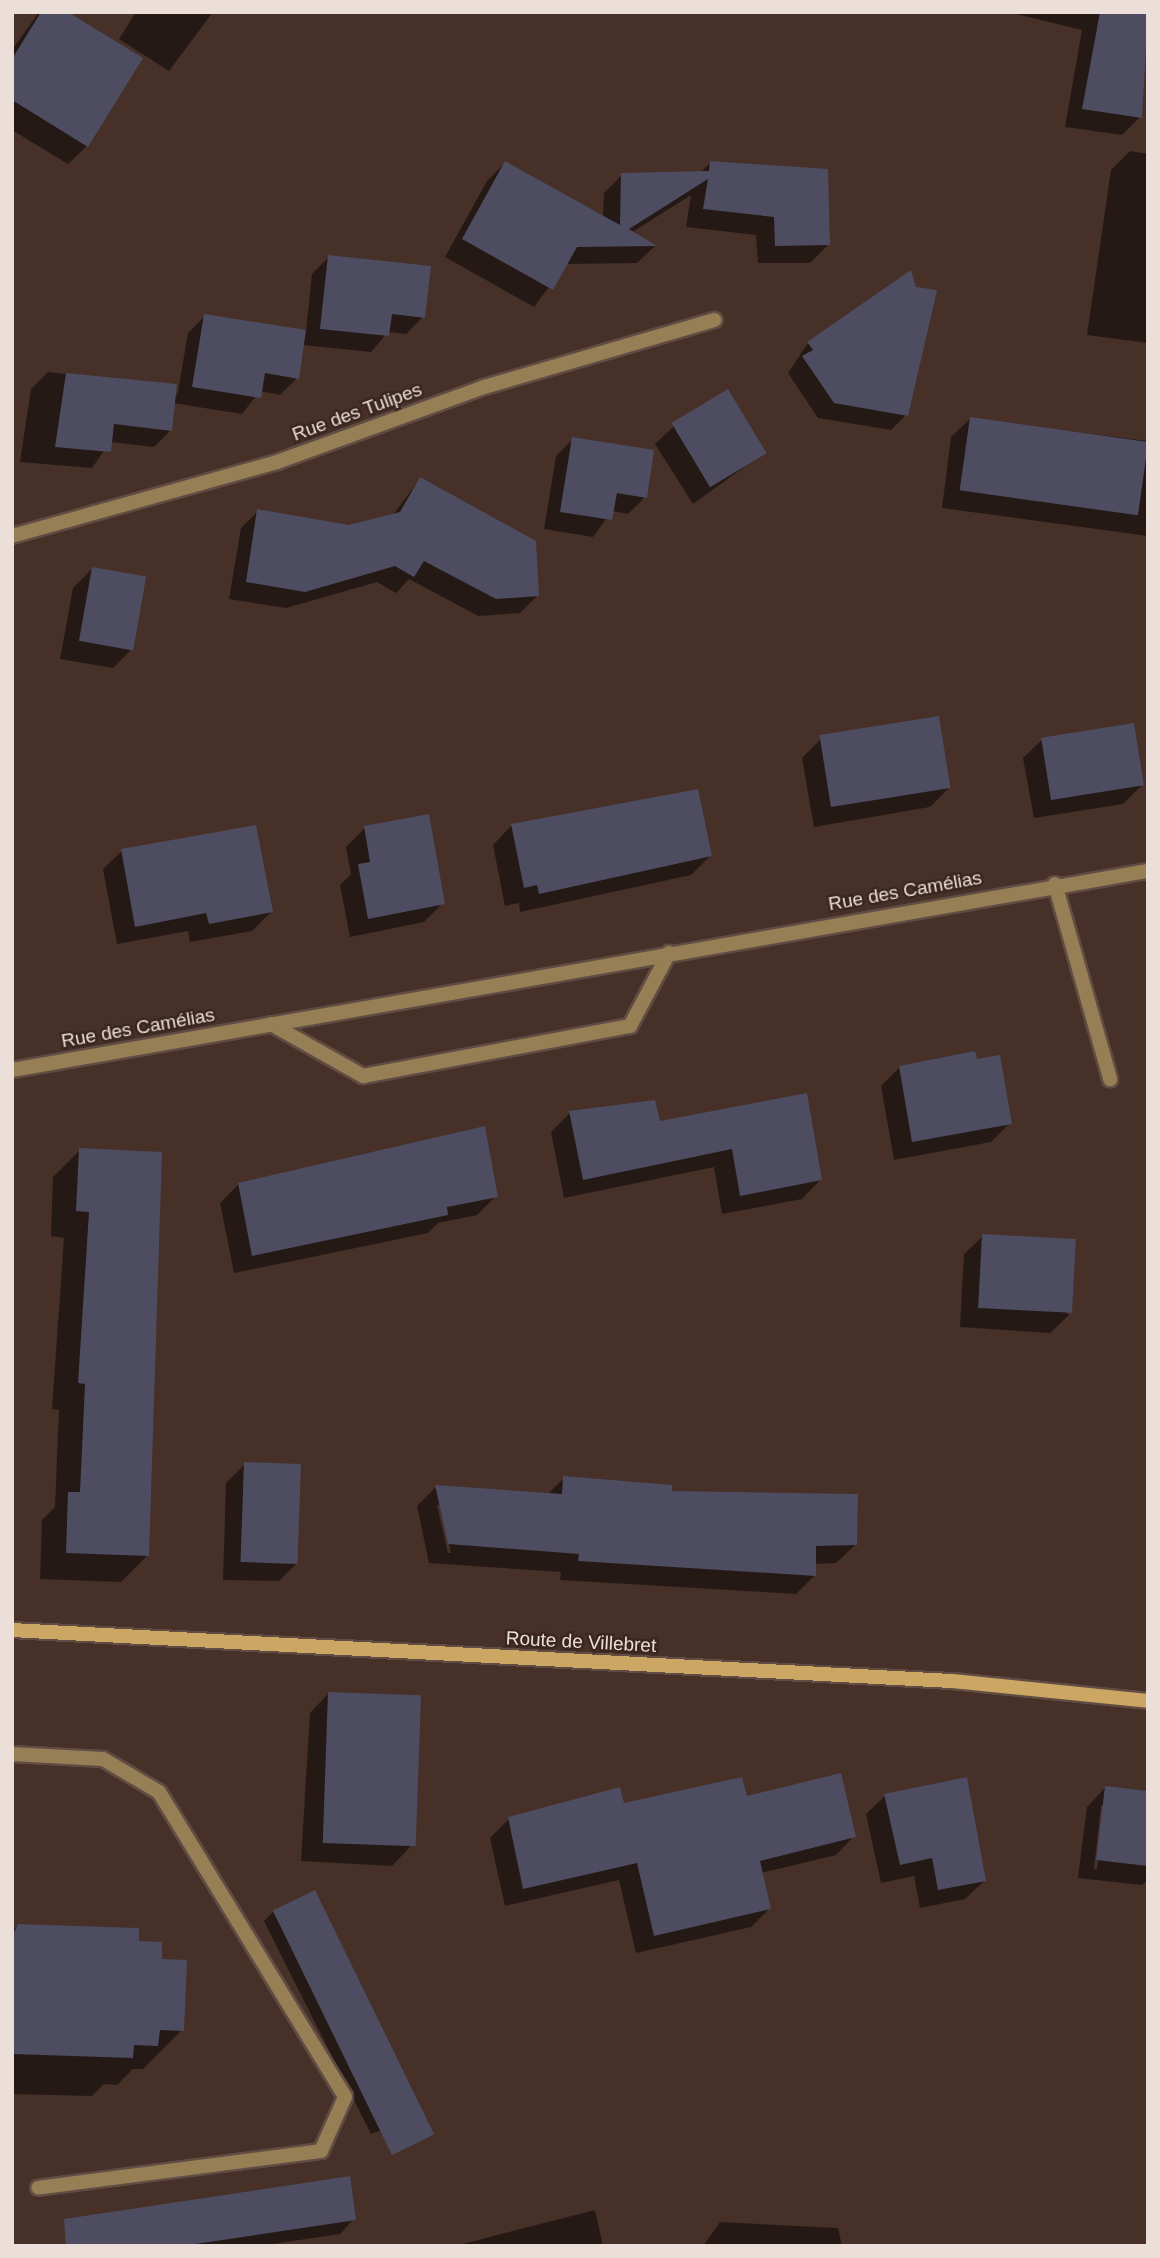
<!DOCTYPE html>
<meta charset="utf-8">
<style>
body{margin:0}
#map{position:relative;width:1160px;height:2258px;overflow:hidden;background:#463028;font-family:Helvetica,sans-serif}
div>[style]{position:absolute}
[style*='--x']{left:calc(var(--x)*1px);top:calc(var(--y)*1px);width:calc(var(--w)*1px);rotate:calc(var(--a)*1deg)}
.shadow>*{inset:0;background:#0007}
.building>*{inset:0;background:#4d4c61;transform-origin:0 0}
.roads{filter:drop-shadow(2px 0 #614c44) drop-shadow(-2px 0 #614c44) drop-shadow(0 2px #614c44) drop-shadow(0 -2px #614c44)}
.lane>*{height:14px;margin:-7px;padding:0 7px;transform-origin:7px;border-radius:7px;background:#967e55}
.street>*{height:14px;margin:-7px;padding:0 7px;transform-origin:7px;border-radius:7px;background:#967e55}
.secondary>*{height:14px;margin:-7px;padding:0 7px;transform-origin:7px;border-radius:7px;background:#cca663}
span{translate:-50% -50%;white-space:nowrap;text-align:center;line-height:1.15;-webkit-text-stroke:5px #3b261e;paint-order:stroke}
.street-label{font-size:19px;color:#ecded9}
.frame{position:absolute;inset:0;border:14px solid #ecded9;pointer-events:none}
</style>
<div id="map">
<div class="shadow">
<i style="clip-path:polygon(39px 12px,65px 12px,87px 146px,68px 164px,12px 130px,12px 50px)"></i>
<i style="clip-path:polygon(136px 12px,213px 12px,169px 71px,119px 39px)"></i>
<i style="clip-path:polygon(1008px 12px,1148px 12px,1140px 117px,1122px 135px,1065px 127px,1082px 30px)"></i>
<i style="clip-path:polygon(1130px 151px,1148px 154px,1148px 343px,1087px 335px,1111px 170px)"></i>
<i style="clip-path:polygon(711px 162px,829px 244px,810px 263px,758px 263px,756px 235px,686px 227px,691px 195px,631px 233px,655px 246px,637px 263px,566px 264px,534px 307px,445px 257px,487px 181px,505px 163px,603px 217px,604px 193px,622px 175px,700px 173px)"></i>
<i style="clip-path:polygon(329px 257px,423px 317px,406px 334px,388px 332px,371px 352px,302px 345px,297px 378px,280px 395px,260px 391px,242px 414px,173px 403px,171px 430px,154px 447px,110px 442px,92px 468px,20px 462px,31px 389px,48px 372px,175px 386px,177px 397px,188px 333px,205px 316px,306px 331px,312px 274px)"></i>
<i style="clip-path:polygon(808px 343px,906px 415px,891px 430px,818px 418px,788px 373px)"></i>
<i style="clip-path:polygon(970px 419px,1148px 441px,1148px 536px,942px 508px,951px 437px)"></i>
<i style="clip-path:polygon(674px 426px,765px 452px,693px 504px,655px 444px)"></i>
<i style="clip-path:polygon(573px 439px,645px 497px,628px 514px,612px 511px,593px 537px,544px 529px,556px 456px)"></i>
<i style="clip-path:polygon(420px 479px,537px 596px,520px 613px,478px 616px,409px 579px,396px 593px,377px 582px,286px 608px,229px 599px,241px 528px,258px 511px,349px 526px,392px 516px)"></i>
<i style="clip-path:polygon(92px 569px,132px 649px,113px 668px,60px 659px,73px 588px)"></i>
<i style="clip-path:polygon(821px 739px,949px 788px,930px 807px,814px 827px,802px 758px)"></i>
<i style="clip-path:polygon(1042px 740px,1142px 785px,1123px 804px,1034px 818px,1023px 758px)"></i>
<i style="clip-path:polygon(511px 826px,710px 856px,691px 875px,520px 912px,519px 903px,505px 906px,493px 845px)"></i>
<i style="clip-path:polygon(365px 828px,443px 903px,424px 922px,350px 937px,340px 885px,351px 874px,346px 847px)"></i>
<i style="clip-path:polygon(122px 851px,271px 912px,252px 931px,190px 942px,188px 931px,117px 944px,103px 869px)"></i>
<i style="clip-path:polygon(900px 1067px,1010px 1123px,991px 1142px,894px 1160px,881px 1086px)"></i>
<i style="clip-path:polygon(570px 1113px,658px 1123px,820px 1180px,802px 1199px,722px 1214px,714px 1167px,564px 1198px,551px 1132px)"></i>
<i style="clip-path:polygon(80px 1150px,147px 1556px,121px 1582px,40px 1579px,42px 1520px,55px 1507px,59px 1410px,52px 1409px,64px 1238px,51px 1236px,53px 1177px)"></i>
<i style="clip-path:polygon(239px 1184px,496px 1196px,477px 1215px,438px 1223px,428px 1233px,234px 1273px,220px 1203px)"></i>
<i style="clip-path:polygon(983px 1236px,1069px 1315px,1050px 1333px,960px 1327px,964px 1254px)"></i>
<i style="clip-path:polygon(245px 1464px,298px 1562px,279px 1581px,223px 1580px,226px 1483px)"></i>
<i style="clip-path:polygon(evenodd,564px 1478px,670px 1492px,855px 1545px,836px 1563px,814px 1564px,814px 1576px,796px 1594px,560px 1580px,561px 1572px,429px 1563px,417px 1506px,436px 1487px,547px 1495px,564px 1478px,437px 1505px,441px 1505px,451px 1553px,448px 1553px,437px 1505px)"></i>
<i style="clip-path:polygon(328px 1694px,410px 1847px,392px 1866px,301px 1861px,310px 1713px)"></i>
<i style="clip-path:polygon(evenodd,1105px 1788px,1148px 1792px,1148px 1880px,1142px 1885px,1078px 1878px,1087px 1807px,1105px 1788px,1101px 1806px,1104px 1806px,1097px 1869px,1094px 1869px,1101px 1806px)"></i>
<i style="clip-path:polygon(885px 1796px,984px 1881px,965px 1899px,920px 1908px,914px 1876px,881px 1883px,866px 1814px)"></i>
<i style="clip-path:polygon(746px 1798px,854px 1836px,836px 1855px,761px 1873px,769px 1909px,751px 1927px,636px 1953px,619px 1880px,505px 1906px,490px 1838px,509px 1819px)"></i>
<i style="clip-path:polygon(273px 1912px,392px 2121px,382px 2130px,371px 2134px,264px 1921px)"></i>
<i style="clip-path:polygon(18px 1925px,137px 1942px,160px 1961px,182px 2030px,143px 2069px,133px 2069px,117px 2085px,104px 2084px,92px 2096px,12px 2094px,12px 1932px)"></i>
<i style="clip-path:polygon(595px 2210px,603px 2246px,455px 2246px)"></i>
<i style="clip-path:polygon(354px 2219px,340px 2234px,259px 2246px,69px 2246px)"></i>
<i style="clip-path:polygon(720px 2222px,838px 2228px,842px 2246px,703px 2246px)"></i>
</div>
<div class="building">
<i style="clip-path:polygon(41px 12px,68px 12px,143px 58px,88px 147px,12px 100px,12px 59px)"></i>
<i style="clip-path:polygon(1100px 12px,1148px 12px,1142px 118px,1082px 109px)"></i>
<i style="clip-path:polygon(505px 161px,620px 225px,621px 173px,709px 171px,710px 161px,828px 169px,830px 245px,775px 246px,774px 217px,703px 209px,708px 179px,629px 229px,657px 246px,577px 247px,553px 290px,462px 239px)"></i>
<i style="clip-path:polygon(328px 255px,431px 266px,425px 318px,392px 314px,389px 336px,320px 329px)"></i>
<i style="clip-path:polygon(911px 270px,916px 287px,937px 290px,908px 416px,834px 403px,802px 356px,813px 350px,807px 342px)"></i>
<i style="clip-path:polygon(204px 314px,306px 330px,299px 379px,265px 373px,261px 398px,192px 387px)"></i>
<i style="clip-path:polygon(66px 373px,177px 384px,172px 431px,114px 424px,111px 452px,55px 447px)"></i>
<i style="left:728px;top:389px;width:75px;height:66px;rotate:59deg"></i>
<i style="left:970px;top:417px;width:180px;height:74px;rotate:8deg"></i>
<i style="clip-path:polygon(572px 437px,654px 450px,647px 498px,617px 493px,612px 520px,560px 512px)"></i>
<i style="clip-path:polygon(420px 477px,536px 541px,539px 596px,496px 599px,424px 561px,414px 577px,395px 566px,305px 592px,246px 582px,257px 509px,349px 525px,400px 512px)"></i>
<i style="left:92px;top:567px;width:55px;height:75px;rotate:10deg"></i>
<i style="left:939px;top:716px;width:73px;height:121px;rotate:81deg"></i>
<i style="left:1134px;top:723px;width:63px;height:94px;rotate:81deg"></i>
<i style="clip-path:polygon(698px 789px,712px 856px,539px 894px,537px 885px,524px 888px,511px 824px)"></i>
<i style="clip-path:polygon(429px 814px,445px 904px,368px 919px,358px 864px,370px 862px,364px 826px)"></i>
<i style="clip-path:polygon(256px 825px,273px 912px,209px 924px,206px 913px,135px 927px,121px 849px)"></i>
<i style="clip-path:polygon(975px 1051px,977px 1059px,1000px 1055px,1012px 1124px,912px 1142px,899px 1066px)"></i>
<i style="clip-path:polygon(807px 1093px,822px 1180px,740px 1196px,732px 1149px,583px 1180px,569px 1111px,655px 1100px,660px 1121px)"></i>
<i style="clip-path:polygon(485px 1126px,498px 1197px,447px 1207px,448px 1215px,252px 1256px,238px 1183px)"></i>
<i style="clip-path:polygon(79px 1148px,162px 1152px,149px 1556px,66px 1553px,68px 1492px,80px 1492px,85px 1384px,78px 1383px,89px 1212px,76px 1211px)"></i>
<i style="left:982px;top:1234px;width:94px;height:74px;rotate:3deg"></i>
<i style="left:244px;top:1462px;width:57px;height:100px;rotate:2deg"></i>
<i style="clip-path:polygon(563px 1476px,672px 1485px,672px 1491px,858px 1494px,857px 1545px,816px 1546px,816px 1576px,578px 1561px,579px 1554px,448px 1544px,435px 1485px,562px 1494px)"></i>
<i style="left:328px;top:1692px;width:93px;height:151px;rotate:2deg"></i>
<i style="clip-path:polygon(841px 1773px,856px 1837px,760px 1861px,771px 1909px,654px 1936px,637px 1863px,523px 1889px,508px 1817px,620px 1787px,624px 1803px,742px 1777px,747px 1796px)"></i>
<i style="clip-path:polygon(967px 1777px,986px 1881px,938px 1890px,932px 1858px,900px 1865px,884px 1794px)"></i>
<i style="clip-path:polygon(1105px 1786px,1148px 1791px,1148px 1866px,1096px 1860px)"></i>
<i style="left:315px;top:1890px;width:272px;height:47px;rotate:64deg"></i>
<i style="clip-path:polygon(18px 1924px,139px 1928px,139px 1941px,162px 1942px,162px 1959px,187px 1960px,184px 2031px,160px 2030px,158px 2046px,134px 2045px,133px 2058px,12px 2054px,12px 1936px)"></i>
<i style="clip-path:polygon(350px 2176px,356px 2220px,182px 2246px,66px 2246px,64px 2219px)"></i>
</div>
<div class="roads">
<div class="lane">
<i style="--x:271;--y:1024;--w:106;--a:29.5"></i>
<i style="--x:363;--y:1076;--w:272;--a:-10.6"></i>
<i style="--x:630;--y:1026;--w:83;--a:-61.9"></i>
<i style="--x:12;--y:1754;--w:91;--a:3.1"></i>
<i style="--x:103;--y:1759;--w:65;--a:30.5"></i>
<i style="--x:159;--y:1792;--w:357;--a:58.6"></i>
<i style="--x:345;--y:2097;--w:59;--a:114"></i>
<i style="--x:321;--y:2151;--w:285;--a:172.6"></i>
</div>
<div class="street">
<i style="--x:12;--y:536;--w:275;--a:-15.6"></i>
<i style="--x:277;--y:462;--w:220;--a:-19.9"></i>
<i style="--x:484;--y:387;--w:240;--a:-16.2"></i>
<i style="--x:1055;--y:884;--w:203;--a:74.2"></i>
<i style="--x:12;--y:1070;--w:1153;--a:-9.94"></i>
</div>
<div class="secondary">
<i style="--x:12;--y:1630;--w:941;--a:3.11"></i>
<i style="--x:952;--y:1681;--w:197;--a:5.8"></i>
</div>
</div>
<div class="street-label">
<span style="left:357px;top:412px;rotate:-20deg">Rue des Tulipes</span>
<span style="left:905px;top:891px;rotate:-10deg">Rue des Camélias</span>
<span style="left:138px;top:1028px;rotate:-10deg">Rue des Camélias</span>
<span style="left:581px;top:1642px;rotate:3deg">Route de Villebret</span>
</div>
<div class="frame"></div>
</div>
